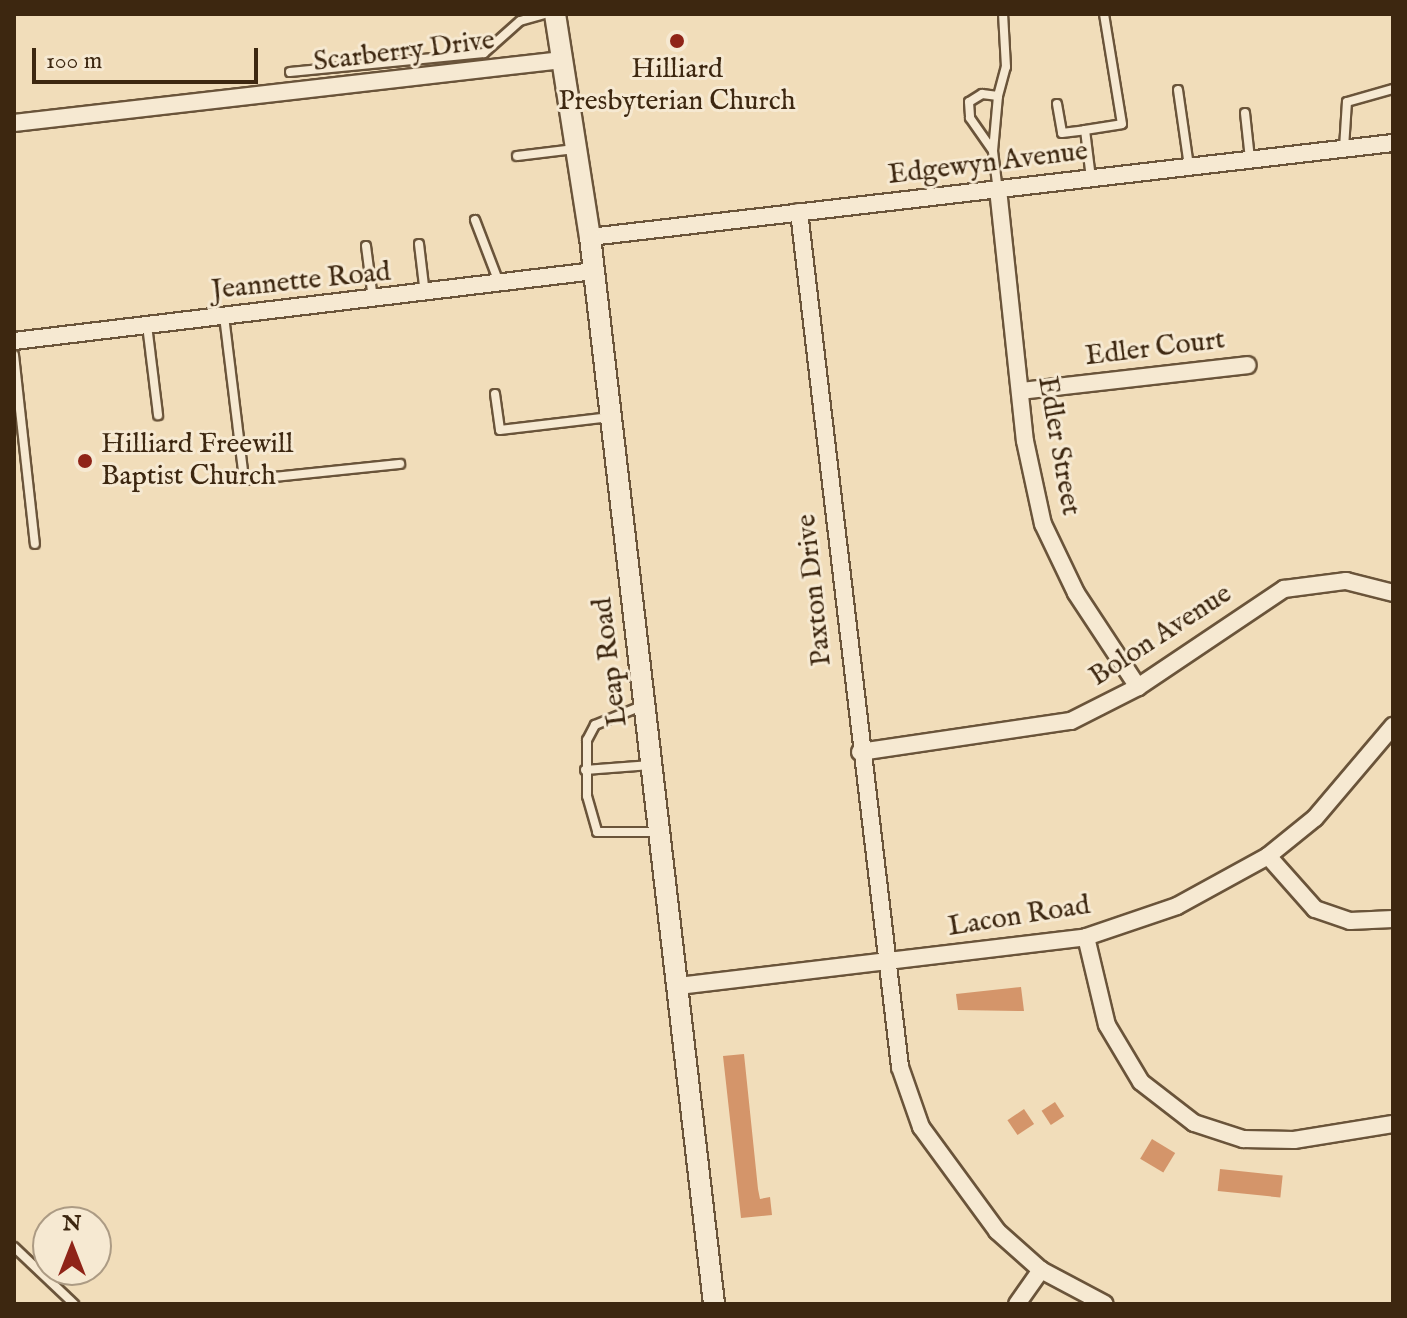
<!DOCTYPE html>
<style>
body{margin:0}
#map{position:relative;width:1407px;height:1318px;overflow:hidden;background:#f1ddba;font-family:"IM FELL English",serif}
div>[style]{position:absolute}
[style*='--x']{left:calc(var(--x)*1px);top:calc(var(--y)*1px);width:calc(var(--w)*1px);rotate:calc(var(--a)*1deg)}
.building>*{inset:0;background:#d4956a;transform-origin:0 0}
.roads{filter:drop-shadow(2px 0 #6a543a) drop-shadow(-2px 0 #6a543a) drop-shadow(0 2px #6a543a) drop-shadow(0 -2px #6a543a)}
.service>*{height:8px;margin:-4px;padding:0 4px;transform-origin:4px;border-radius:4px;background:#f6e9d2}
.minor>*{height:16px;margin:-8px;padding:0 8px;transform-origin:8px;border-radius:8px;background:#f6e9d2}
.tertiary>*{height:20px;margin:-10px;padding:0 10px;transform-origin:10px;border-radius:10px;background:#f6e9d2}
.dots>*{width:22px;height:22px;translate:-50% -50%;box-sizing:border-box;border:4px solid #f6e9d2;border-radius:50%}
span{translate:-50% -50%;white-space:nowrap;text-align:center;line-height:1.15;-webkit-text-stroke:6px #f6e9d2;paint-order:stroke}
.street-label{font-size:28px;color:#3d2710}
.poi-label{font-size:28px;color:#3d2710}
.left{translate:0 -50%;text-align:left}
.frame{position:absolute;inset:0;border:16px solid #3d2710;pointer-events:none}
.north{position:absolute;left:32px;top:1206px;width:80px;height:80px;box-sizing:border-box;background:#f6e9d2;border:2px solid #ac9b84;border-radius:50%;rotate:0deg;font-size:22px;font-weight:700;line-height:32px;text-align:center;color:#3d2710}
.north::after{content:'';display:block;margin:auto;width:28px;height:36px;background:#8f2418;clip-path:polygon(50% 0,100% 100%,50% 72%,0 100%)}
.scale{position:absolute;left:32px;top:48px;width:226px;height:36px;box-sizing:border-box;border:4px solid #3d2710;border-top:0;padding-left:10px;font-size:24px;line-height:28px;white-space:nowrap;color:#3d2710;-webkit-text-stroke:6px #f6e9d2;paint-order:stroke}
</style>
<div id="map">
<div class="building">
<i style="clip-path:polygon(1021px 987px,1024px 1011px,958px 1010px,956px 994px)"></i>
<i style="clip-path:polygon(744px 1054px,758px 1189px,760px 1199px,770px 1197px,772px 1215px,741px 1218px,723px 1056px)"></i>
<i style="left:1055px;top:1102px;width:17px;height:16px;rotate:57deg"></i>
<i style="left:1024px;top:1109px;width:18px;height:20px;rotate:56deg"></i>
<i style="left:1152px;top:1139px;width:27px;height:23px;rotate:31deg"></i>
<i style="left:1220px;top:1169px;width:63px;height:22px;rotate:6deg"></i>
</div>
<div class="roads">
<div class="service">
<i style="--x:290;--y:72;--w:195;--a:-5.6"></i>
<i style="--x:484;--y:53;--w:48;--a:-41.6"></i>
<i style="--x:520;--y:21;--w:25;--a:-16"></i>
<i style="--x:1178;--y:90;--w:77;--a:81.8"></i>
<i style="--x:998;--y:96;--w:30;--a:-75"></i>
<i style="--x:1006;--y:67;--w:53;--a:-93.2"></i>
<i style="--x:1057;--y:104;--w:29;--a:80"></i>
<i style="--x:1062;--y:133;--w:23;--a:-7"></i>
<i style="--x:1085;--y:130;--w:48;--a:82.9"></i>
<i style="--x:1245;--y:113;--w:46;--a:83.8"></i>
<i style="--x:1085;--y:130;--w:37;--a:-9"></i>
<i style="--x:1122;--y:124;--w:111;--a:-99.3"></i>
<i style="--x:1344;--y:148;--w:46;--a:-86.3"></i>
<i style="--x:1347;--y:102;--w:48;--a:-15.8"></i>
<i style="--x:993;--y:151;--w:55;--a:-84.8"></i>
<i style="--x:998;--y:96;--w:16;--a:-173"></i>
<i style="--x:982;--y:94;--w:15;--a:148"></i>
<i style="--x:969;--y:102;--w:16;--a:86"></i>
<i style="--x:970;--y:118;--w:40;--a:55.1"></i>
<i style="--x:993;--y:151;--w:38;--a:83"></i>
<i style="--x:517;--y:156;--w:58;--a:-6.9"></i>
<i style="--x:475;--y:220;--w:70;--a:69"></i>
<i style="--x:419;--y:244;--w:50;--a:83.2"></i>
<i style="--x:366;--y:246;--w:53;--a:82.5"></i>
<i style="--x:224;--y:316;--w:165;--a:83"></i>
<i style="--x:244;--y:480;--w:157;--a:-5.9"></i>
<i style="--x:147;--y:325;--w:91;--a:83"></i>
<i style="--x:14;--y:355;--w:190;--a:83.7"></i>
<i style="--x:495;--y:394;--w:36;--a:82"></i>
<i style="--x:500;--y:430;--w:111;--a:-6.7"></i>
<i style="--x:644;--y:705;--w:53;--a:157.8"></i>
<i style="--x:595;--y:725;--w:17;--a:118"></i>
<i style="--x:587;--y:740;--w:56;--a:90"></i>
<i style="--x:587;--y:796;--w:37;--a:74"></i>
<i style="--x:597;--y:832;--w:61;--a:0"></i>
<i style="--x:585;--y:770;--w:66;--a:-4.3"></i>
<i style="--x:14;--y:1247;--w:83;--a:43.5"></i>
</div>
<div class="minor">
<i style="--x:14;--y:123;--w:552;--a:-6.56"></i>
<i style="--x:998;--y:189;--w:253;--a:83.9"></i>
<i style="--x:1025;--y:441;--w:85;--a:77.8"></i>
<i style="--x:1043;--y:524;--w:76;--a:64.4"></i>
<i style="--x:1076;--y:593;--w:113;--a:56.6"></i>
<i style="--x:799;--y:212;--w:861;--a:83.26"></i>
<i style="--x:900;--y:1067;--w:64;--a:70.7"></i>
<i style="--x:921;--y:1127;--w:129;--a:53.8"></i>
<i style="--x:997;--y:1231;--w:59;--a:41.6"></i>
<i style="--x:1041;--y:1270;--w:72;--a:28"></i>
<i style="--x:590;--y:237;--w:808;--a:-6.68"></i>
<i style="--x:14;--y:341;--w:584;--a:-6.88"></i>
<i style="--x:1021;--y:391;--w:228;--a:-6.5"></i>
<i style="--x:860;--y:752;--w:213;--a:-8.4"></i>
<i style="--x:1071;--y:721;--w:75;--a:-26.9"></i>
<i style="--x:1138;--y:687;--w:176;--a:-33.9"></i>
<i style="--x:1284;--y:589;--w:63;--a:-7.4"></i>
<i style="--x:1346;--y:581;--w:49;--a:14.3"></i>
<i style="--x:1268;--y:856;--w:71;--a:48.4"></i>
<i style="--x:1315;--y:909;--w:37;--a:19"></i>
<i style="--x:1350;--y:921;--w:43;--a:-2.7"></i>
<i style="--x:1086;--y:937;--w:90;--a:76.6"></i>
<i style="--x:1107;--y:1025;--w:66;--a:59.2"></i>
<i style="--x:1141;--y:1082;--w:67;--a:37.7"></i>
<i style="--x:1194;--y:1123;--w:52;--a:18.1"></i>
<i style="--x:1243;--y:1139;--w:51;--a:1.1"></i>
<i style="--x:1294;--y:1140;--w:100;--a:-9.2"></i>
<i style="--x:678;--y:986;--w:411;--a:-6.8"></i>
<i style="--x:1086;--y:937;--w:96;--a:-18.8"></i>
<i style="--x:1177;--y:906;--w:104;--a:-28.8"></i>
<i style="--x:1268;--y:856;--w:60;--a:-39"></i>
<i style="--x:1315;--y:818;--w:121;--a:-49.7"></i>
<i style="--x:1017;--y:1304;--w:42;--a:-54.8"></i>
</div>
<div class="tertiary">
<i style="--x:555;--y:14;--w:226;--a:81.1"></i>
<i style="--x:590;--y:237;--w:1074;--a:83.37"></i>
</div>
</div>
<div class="dots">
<i style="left:677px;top:41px;background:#8f2418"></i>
<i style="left:85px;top:461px;background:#8f2418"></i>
</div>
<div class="street-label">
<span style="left:404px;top:52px;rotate:-7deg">Scarberry Drive</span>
<span style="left:988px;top:164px;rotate:-7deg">Edgewyn Avenue</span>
<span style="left:301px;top:282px;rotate:-6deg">Jeannette Road</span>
<span style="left:1155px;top:349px;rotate:-7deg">Edler Court</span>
<span style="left:1058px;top:446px;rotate:80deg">Edler Street</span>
<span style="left:815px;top:590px;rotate:-96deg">Paxton Drive</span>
<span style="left:1161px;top:636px;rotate:-33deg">Bolon Avenue</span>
<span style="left:611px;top:662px;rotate:-97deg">Leap Road</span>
<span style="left:1019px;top:917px;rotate:-9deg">Lacon Road</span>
</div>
<div class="poi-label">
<span style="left:677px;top:86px">Hilliard<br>Presbyterian Church</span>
<span class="left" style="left:101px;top:461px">Hilliard Freewill<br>Baptist Church</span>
</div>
<div class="frame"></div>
<div class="north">N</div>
<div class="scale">100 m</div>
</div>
